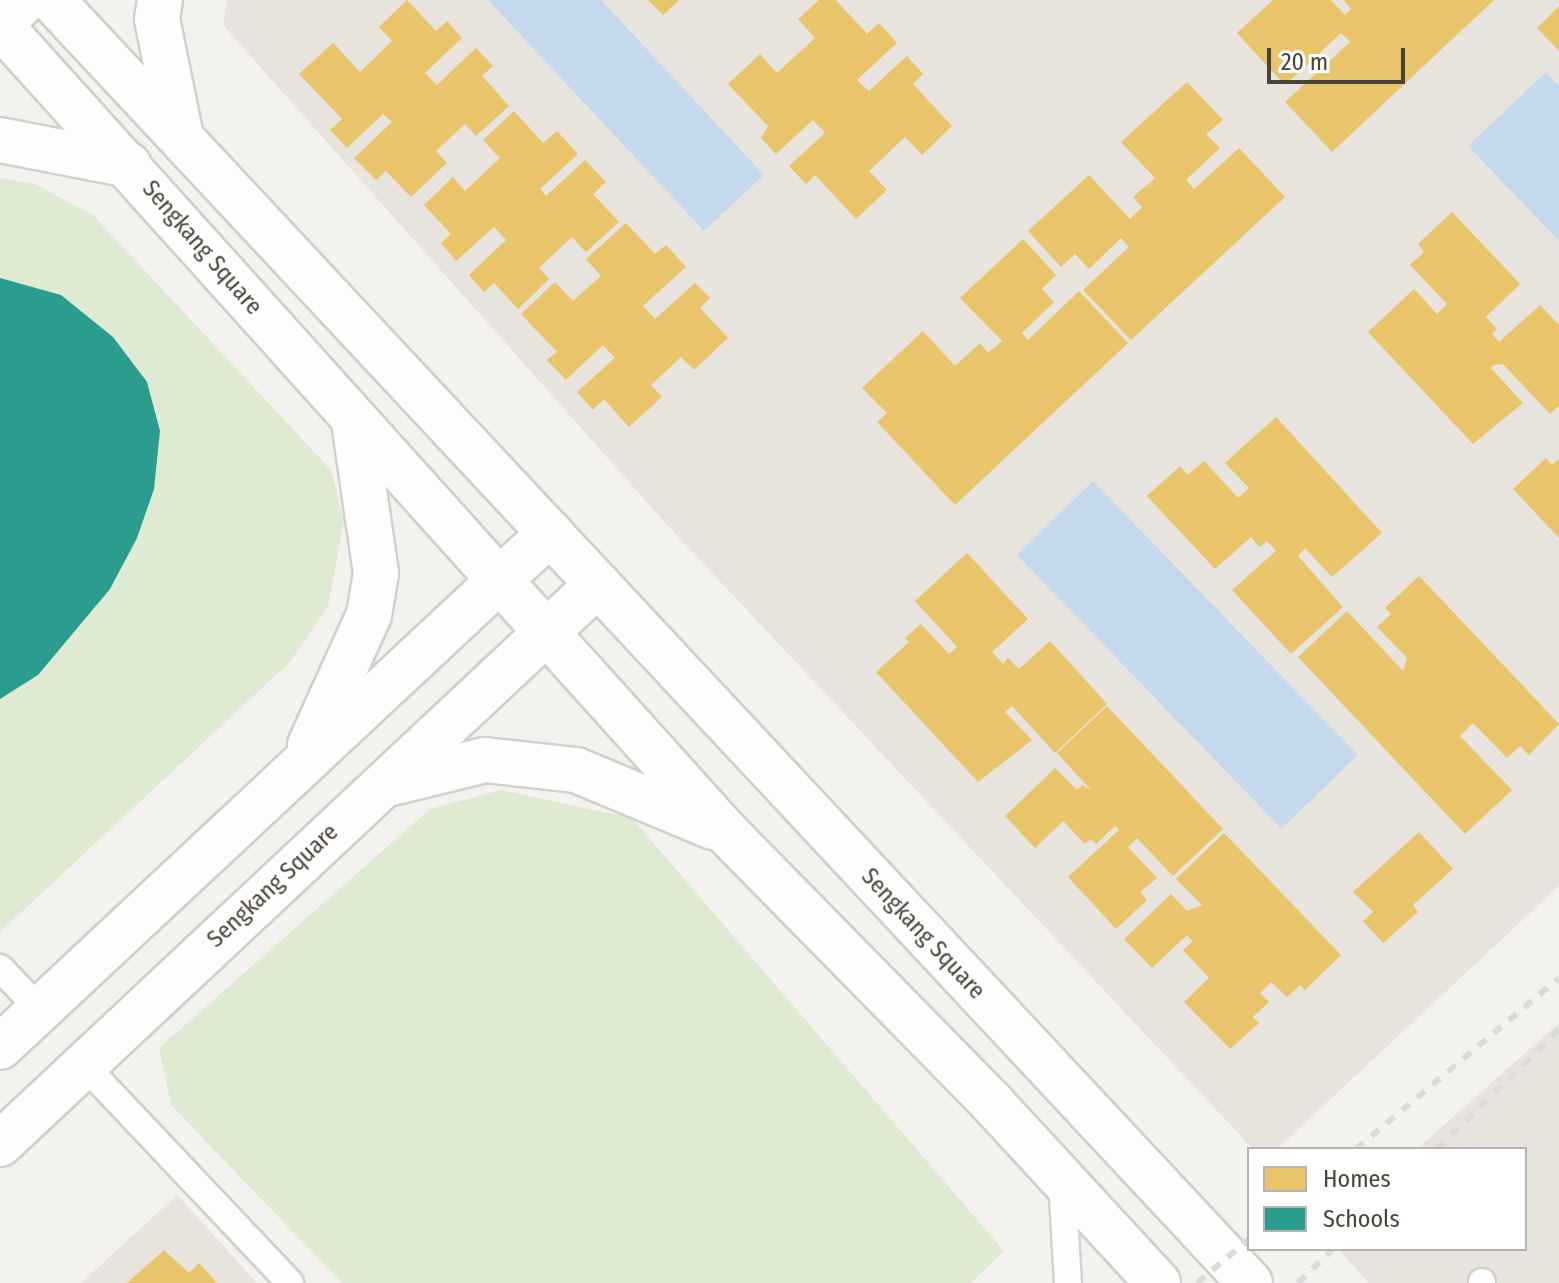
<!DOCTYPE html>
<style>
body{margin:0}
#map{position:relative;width:1559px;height:1283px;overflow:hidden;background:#f3f2ef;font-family:"Fira Sans Condensed",sans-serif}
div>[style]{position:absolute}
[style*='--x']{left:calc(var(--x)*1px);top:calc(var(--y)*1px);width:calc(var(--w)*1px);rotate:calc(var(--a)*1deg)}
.residential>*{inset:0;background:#e6e4dd}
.green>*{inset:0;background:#dfead2}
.water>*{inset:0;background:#c4daec;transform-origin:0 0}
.homes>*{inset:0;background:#e9c46a}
.schools>*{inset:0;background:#2a9d8f}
.roads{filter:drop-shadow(2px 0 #d1d0cc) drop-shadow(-2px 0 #d1d0cc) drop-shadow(0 2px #d1d0cc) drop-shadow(0 -2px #d1d0cc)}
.service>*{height:26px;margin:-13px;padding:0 13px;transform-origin:13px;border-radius:13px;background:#fdfdfd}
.minor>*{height:44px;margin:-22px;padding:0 22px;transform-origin:22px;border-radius:22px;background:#fdfdfd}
.tertiary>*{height:44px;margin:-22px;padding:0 22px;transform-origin:22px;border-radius:22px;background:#fdfdfd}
.rail>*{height:6px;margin-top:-3px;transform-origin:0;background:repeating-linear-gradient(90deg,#dbdbdb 0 10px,transparent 0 20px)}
span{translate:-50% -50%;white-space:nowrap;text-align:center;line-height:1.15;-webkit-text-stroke:8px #fff;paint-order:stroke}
.street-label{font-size:24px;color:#49443b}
.legend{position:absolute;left:1247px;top:1147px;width:280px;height:104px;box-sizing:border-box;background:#fff;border:2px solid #b6b4b1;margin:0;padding:10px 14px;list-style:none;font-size:24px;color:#49443b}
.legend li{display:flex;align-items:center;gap:16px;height:40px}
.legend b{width:40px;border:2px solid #b6b4b1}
.scale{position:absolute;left:1267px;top:48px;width:138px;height:36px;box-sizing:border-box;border:4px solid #49443b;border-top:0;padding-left:10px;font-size:24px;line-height:28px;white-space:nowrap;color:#49443b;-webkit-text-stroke:6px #fff;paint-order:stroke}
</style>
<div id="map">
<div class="residential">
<i style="clip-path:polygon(227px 0,1559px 0,1559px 886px,1277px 1149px,1253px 1149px,668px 526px,223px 25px)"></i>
<i style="clip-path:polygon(1559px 1023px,1559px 1283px,1369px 1283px,1338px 1249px,1525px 1249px,1525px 1149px,1417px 1149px)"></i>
<i style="clip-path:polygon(177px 1195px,257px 1283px,81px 1283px)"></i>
</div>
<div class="green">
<i style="clip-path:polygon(0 178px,35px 184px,93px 215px,331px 470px,344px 521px,328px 606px,290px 662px,0 932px)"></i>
<i style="clip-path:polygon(501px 790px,632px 818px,1004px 1251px,971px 1283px,342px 1283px,171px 1105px,159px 1048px,430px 809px)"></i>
</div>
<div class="water">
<i style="clip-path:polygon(488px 0,601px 0,764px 175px,704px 231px)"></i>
<i style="clip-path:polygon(1546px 72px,1559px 86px,1559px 241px,1468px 146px)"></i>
<i style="left:1093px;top:481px;width:381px;height:106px;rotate:46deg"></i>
</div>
<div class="homes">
<i style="clip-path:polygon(407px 0,436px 31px,447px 21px,462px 38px,425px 73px,437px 85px,476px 48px,493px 66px,482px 76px,509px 106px,476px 136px,465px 124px,436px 151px,447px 163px,411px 197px,386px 171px,376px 180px,354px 158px,392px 122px,383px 114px,347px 148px,330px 130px,342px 119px,299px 74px,333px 43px,360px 72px,392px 41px,379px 27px)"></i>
<i style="clip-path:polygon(648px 0,679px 0,663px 15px)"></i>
<i style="clip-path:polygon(819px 0,836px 0,867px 34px,879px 23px,897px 43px,857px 80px,869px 91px,907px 56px,923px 74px,913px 84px,952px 126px,922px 155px,905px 137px,869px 171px,887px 190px,856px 219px,815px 175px,806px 184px,789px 166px,825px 133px,813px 120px,776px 154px,761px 138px,768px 126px,728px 84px,760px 54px,777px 73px,815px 38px,798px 19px)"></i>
<i style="clip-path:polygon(1273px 0,1331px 0,1345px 15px,1351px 9px,1344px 0,1494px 0,1332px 152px,1285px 102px,1350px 42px,1341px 33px,1285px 85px,1237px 33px)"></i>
<i style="clip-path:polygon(1559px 6px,1559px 51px,1537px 28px)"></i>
<i style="clip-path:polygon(1187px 82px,1223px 120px,1206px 134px,1220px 148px,1186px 180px,1194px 189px,1239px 148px,1285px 197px,1131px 340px,1083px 290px,1129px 247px,1121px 238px,1089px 269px,1075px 254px,1061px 267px,1028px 231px,1089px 175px,1130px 219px,1142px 207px,1133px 197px,1155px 178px,1121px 142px)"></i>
<i style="clip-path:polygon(514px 111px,543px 143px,557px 131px,578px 154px,540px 189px,546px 196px,585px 160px,606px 182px,593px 194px,619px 222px,586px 252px,572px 237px,539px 268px,549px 279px,518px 309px,494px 283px,484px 292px,469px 275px,506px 240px,494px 227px,456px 261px,441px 243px,451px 234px,424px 205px,453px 177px,465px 191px,500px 158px,483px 140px)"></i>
<i style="clip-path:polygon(1452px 212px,1520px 284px,1486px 317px,1497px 329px,1492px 334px,1499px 342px,1540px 305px,1559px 325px,1559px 406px,1550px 414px,1503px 364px,1494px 365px,1491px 368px,1523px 403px,1473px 444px,1368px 332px,1414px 289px,1437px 314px,1447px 304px,1410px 265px,1424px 252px,1418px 244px)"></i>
<i style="clip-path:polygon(626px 223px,655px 254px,666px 245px,686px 267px,643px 306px,655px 319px,695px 283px,710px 298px,700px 308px,728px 338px,694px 370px,681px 357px,651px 385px,662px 397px,629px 427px,604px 399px,593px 410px,577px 392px,615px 358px,603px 345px,566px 380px,547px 360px,557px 352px,521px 314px,555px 282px,573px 301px,601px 276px,586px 259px)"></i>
<i style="clip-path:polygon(1023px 239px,1056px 275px,1042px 289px,1054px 302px,1022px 333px,1028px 340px,1079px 291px,1128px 343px,955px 505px,877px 422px,887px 413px,862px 388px,923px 331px,955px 366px,980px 343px,988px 353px,1002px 341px,960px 298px)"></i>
<i style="clip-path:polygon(1276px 417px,1382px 533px,1332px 577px,1305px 548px,1298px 556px,1343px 607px,1291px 654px,1232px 590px,1276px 551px,1267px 541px,1260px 547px,1251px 537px,1215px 569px,1147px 496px,1180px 466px,1188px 475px,1204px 461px,1238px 498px,1249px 488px,1225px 463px)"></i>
<i style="clip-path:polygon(1546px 458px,1552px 465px,1559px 459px,1559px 538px,1513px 489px)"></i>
<i style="clip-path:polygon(967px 553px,1028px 619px,992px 652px,1003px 664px,1008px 658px,1019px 669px,1050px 641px,1107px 704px,1055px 753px,1012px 706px,1005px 712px,1032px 740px,978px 782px,876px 672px,909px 642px,905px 638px,921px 624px,949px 654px,957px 647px,915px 601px)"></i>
<i style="clip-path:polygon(1419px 576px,1559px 724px,1529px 755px,1520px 746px,1507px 758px,1473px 723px,1460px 736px,1512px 790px,1465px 834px,1298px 657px,1347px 611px,1403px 671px,1407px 658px,1377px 627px,1391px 614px,1385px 608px)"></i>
<i style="clip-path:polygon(1107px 706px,1223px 829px,1173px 876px,1137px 838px,1128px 847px,1157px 878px,1140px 892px,1147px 900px,1116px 929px,1068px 877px,1119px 830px,1115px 826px,1096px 844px,1091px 839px,1085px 844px,1063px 821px,1035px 848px,1005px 816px,1055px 768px,1077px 790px,1082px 785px,1091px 790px,1057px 753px)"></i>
<i style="clip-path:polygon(1419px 832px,1453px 869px,1413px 905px,1418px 912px,1383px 943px,1363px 921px,1373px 912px,1353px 892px)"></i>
<i style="clip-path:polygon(1224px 833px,1341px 955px,1305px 990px,1300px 985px,1287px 997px,1271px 982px,1260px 993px,1269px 1002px,1253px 1017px,1259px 1023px,1230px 1049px,1184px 1002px,1209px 978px,1183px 950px,1193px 941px,1187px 935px,1152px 968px,1124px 939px,1171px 894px,1187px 911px,1202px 905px,1176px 879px)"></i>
<i style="clip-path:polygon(164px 1250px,189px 1273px,199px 1263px,217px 1283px,127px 1283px)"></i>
</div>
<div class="schools">
<i style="clip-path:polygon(0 278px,61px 295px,113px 337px,147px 382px,160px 431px,154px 489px,137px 538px,110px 589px,38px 675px,0 699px)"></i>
</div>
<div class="roads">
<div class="service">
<i style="--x:0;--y:968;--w:57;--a:46.4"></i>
<i style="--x:84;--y:1065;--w:300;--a:46.6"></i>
<i style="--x:1062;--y:1180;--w:103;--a:86.7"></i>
<i style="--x:1482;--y:1282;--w:1;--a:90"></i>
</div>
<div class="minor">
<i style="--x:52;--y:0;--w:1755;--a:46.96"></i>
<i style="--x:0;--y:25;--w:1087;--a:48.02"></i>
<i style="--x:727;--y:833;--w:378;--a:45.5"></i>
<i style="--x:992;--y:1103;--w:245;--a:47.3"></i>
<i style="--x:310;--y:745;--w:143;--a:-65.6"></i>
<i style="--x:369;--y:615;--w:43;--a:-80.5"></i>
<i style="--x:376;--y:573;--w:153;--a:-98.3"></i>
<i style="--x:384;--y:785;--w:104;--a:-13.9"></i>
<i style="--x:485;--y:760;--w:92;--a:6.3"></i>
<i style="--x:576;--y:770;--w:148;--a:22.6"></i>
<i style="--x:0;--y:1047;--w:753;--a:-43.06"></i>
<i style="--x:0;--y:1144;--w:819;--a:-43.12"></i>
</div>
<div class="tertiary">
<i style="--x:160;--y:0;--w:19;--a:99"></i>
<i style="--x:157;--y:19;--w:120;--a:78.5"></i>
<i style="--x:0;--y:25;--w:35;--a:-45"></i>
<i style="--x:0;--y:140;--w:131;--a:11"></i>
</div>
</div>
<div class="rail">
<i style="--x:1356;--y:1149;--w:265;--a:-40.1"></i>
<i style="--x:1437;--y:1149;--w:170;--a:-44.3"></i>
<i style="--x:1197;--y:1283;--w:68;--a:-40.2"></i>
<i style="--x:1298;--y:1283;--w:49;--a:-44.2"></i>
</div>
<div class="street-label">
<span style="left:202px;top:248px;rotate:49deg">Sengkang Square</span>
<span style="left:273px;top:886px;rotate:-43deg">Sengkang Square</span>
<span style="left:923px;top:934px;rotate:47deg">Sengkang Square</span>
</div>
<ul class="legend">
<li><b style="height:22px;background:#e9c46a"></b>Homes</li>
<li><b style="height:22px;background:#2a9d8f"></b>Schools</li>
</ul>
<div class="scale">20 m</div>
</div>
